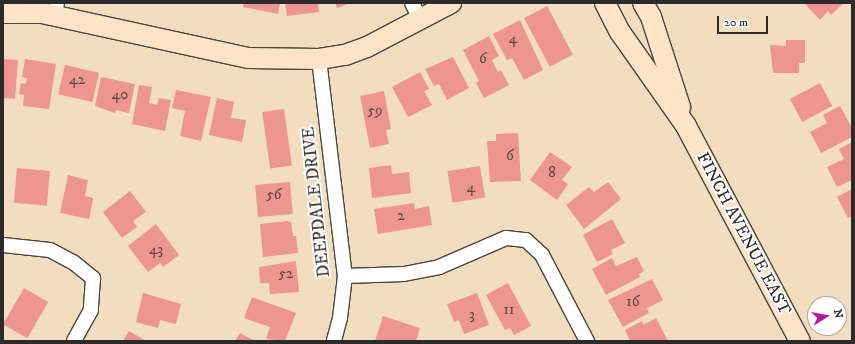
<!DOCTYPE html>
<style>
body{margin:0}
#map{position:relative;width:855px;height:344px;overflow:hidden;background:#f2ddbe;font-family:"IM FELL DW Pica",serif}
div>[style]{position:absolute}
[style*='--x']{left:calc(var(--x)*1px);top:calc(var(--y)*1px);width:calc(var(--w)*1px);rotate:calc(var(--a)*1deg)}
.building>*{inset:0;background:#ec968e;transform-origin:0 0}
.roads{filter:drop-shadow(1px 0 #494641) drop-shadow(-1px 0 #494641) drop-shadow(0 1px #494641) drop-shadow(0 -1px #494641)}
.street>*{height:14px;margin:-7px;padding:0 7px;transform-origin:7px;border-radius:7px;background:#fff}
.secondary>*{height:20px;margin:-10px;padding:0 10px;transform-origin:10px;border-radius:10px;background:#fee4c6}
span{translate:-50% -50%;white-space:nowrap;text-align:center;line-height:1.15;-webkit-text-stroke:4px #fff;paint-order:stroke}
.number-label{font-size:15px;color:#5b4644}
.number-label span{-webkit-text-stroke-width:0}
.street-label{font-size:17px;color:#2b2b2b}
.frame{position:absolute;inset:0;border:4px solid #2b2b2b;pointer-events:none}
.north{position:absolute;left:807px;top:296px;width:40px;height:40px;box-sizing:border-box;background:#fff;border:1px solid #aaa;border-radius:50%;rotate:79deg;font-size:11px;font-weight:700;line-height:16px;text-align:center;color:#2b2b2b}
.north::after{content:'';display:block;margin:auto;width:14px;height:18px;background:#b5179e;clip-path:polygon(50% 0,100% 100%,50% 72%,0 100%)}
.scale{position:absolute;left:717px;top:16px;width:51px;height:18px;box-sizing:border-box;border:2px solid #2b2b2b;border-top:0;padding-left:5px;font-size:12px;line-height:14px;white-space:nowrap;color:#2b2b2b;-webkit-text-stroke:3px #fff;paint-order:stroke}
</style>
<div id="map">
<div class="building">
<i style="clip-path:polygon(244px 3px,280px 3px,278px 14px,243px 7px)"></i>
<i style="clip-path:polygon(285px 3px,318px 3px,319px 12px,287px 16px)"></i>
<i style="clip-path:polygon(335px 3px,351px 3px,337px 8px)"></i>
<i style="clip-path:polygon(804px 3px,844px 3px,831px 15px,828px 11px,820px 20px)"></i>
<i style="left:547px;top:6px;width:55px;height:26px;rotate:62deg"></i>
<i style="clip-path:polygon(520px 20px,543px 70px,524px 80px,512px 58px,507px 60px,493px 34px)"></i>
<i style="clip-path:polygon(489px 36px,499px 56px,492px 60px,498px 72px,501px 70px,509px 85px,484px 98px,476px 83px,479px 81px,463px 50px)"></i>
<i style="clip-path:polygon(786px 40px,805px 40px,805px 63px,799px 63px,799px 73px,773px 73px,770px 45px,786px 46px)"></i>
<i style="clip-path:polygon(453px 57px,469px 88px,447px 100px,439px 84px,434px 86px,425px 69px)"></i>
<i style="clip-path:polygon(3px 59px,18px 60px,15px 99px,3px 98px)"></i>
<i style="clip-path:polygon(25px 59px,56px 64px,49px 109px,23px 106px,24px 95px,19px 94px,21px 83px,26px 84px,27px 78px,22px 77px)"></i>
<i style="left:65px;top:65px;width:35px;height:30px;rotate:13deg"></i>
<i style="clip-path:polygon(420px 72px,429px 89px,424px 91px,432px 105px,408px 117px,392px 87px)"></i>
<i style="clip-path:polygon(101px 77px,135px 84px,129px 113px,116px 110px,115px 113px,95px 106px)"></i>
<i style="left:820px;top:83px;width:26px;height:34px;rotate:62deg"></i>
<i style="clip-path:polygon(139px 85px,152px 87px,149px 103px,157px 105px,159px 98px,171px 100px,165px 131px,132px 124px)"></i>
<i style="clip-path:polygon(176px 90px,211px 97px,201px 141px,180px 136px,185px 111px,172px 108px)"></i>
<i style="clip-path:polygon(384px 91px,391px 129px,386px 130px,389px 144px,370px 148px,360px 96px)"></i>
<i style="clip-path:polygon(217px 98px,234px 102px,231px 118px,246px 120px,242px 142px,209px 135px)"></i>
<i style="clip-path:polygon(840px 106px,852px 128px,852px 137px,821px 153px,810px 132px,827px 123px,823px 115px)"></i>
<i style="left:284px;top:109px;width:57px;height:22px;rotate:82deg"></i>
<i style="clip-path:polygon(518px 133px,521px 181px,490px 182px,487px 141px,496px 141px,496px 134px)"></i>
<i style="clip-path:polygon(852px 142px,852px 180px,837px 187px,827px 167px,844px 159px,839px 149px)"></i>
<i style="clip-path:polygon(550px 152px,572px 167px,562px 180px,568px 184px,557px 200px,530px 180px)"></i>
<i style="clip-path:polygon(391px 165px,392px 174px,409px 172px,411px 193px,372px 198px,369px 168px)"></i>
<i style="left:480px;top:166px;width:32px;height:33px;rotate:81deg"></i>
<i style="left:17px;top:168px;width:33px;height:35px;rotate:5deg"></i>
<i style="clip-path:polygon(68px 175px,88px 180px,85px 196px,93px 198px,89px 219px,60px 213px)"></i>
<i style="left:290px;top:182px;width:32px;height:35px;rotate:85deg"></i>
<i style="clip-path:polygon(608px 182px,621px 199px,584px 229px,566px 205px,589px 187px,594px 192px)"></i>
<i style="clip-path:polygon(852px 189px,852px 216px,848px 218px,837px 197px)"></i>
<i style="clip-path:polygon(130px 191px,146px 212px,133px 221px,137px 227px,122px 238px,103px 212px)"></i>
<i style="clip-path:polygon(414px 203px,415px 209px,429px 206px,432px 225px,378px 234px,374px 209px)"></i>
<i style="clip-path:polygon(612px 219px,625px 243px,611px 250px,613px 254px,597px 262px,583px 235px)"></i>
<i style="clip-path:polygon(287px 221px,291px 222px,293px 236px,296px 236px,298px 253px,263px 257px,260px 224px)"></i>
<i style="clip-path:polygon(156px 224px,179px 255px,163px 267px,160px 263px,148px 272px,128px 246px)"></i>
<i style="clip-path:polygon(637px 257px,644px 271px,639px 274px,640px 277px,606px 295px,592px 269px,612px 258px,616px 266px)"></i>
<i style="clip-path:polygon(296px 261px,299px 292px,270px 294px,269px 283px,260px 283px,259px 267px)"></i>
<i style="clip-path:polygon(652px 279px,663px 300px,647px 308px,649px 313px,623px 327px,608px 300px)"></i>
<i style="clip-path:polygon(508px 283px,531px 326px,514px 335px,510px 328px,505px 330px,486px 295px)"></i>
<i style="left:24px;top:288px;width:28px;height:42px;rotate:30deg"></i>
<i style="clip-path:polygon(143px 293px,181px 304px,176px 324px,160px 320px,158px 328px,136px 322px)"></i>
<i style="clip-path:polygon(477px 293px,489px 325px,464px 334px,459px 320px,454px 322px,447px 304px)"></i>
<i style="clip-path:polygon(252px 297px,296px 313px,285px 341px,266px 339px,270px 327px,244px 318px)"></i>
<i style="clip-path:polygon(383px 316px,420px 328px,416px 341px,375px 341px)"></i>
<i style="clip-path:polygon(656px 318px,668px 341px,630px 341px,625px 330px,642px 321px,643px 325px)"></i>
<i style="clip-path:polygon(129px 331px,146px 341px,123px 341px)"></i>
<i style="clip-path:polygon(240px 333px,255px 341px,235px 341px)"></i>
</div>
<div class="roads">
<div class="street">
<i style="--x:412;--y:3;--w:18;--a:63"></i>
<i style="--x:55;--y:15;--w:12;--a:-81"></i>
<i style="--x:319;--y:59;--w:219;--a:83.2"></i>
<i style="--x:345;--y:276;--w:42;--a:96.8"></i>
<i style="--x:340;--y:318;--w:24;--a:105"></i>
<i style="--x:3;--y:245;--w:47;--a:6.1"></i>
<i style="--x:50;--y:250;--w:26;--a:28"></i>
<i style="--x:73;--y:262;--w:26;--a:39"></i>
<i style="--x:93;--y:278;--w:32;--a:94"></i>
<i style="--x:91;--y:310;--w:35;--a:119"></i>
<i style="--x:345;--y:276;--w:59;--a:-1.9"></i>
<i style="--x:404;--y:274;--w:36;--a:-11"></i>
<i style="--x:439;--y:267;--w:73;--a:-23.4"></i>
<i style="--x:506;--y:238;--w:20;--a:6"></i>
<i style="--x:526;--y:240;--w:22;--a:43"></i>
<i style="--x:542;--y:255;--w:97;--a:62.4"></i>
</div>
<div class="secondary">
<i style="--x:605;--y:3;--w:33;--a:63"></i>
<i style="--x:620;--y:32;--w:115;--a:54.9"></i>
<i style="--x:686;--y:126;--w:243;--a:62.1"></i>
<i style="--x:643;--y:3;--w:16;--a:60"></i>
<i style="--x:651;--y:17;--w:95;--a:72.1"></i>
<i style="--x:3;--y:13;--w:39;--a:0"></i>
<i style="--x:42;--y:13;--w:211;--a:12.3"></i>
<i style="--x:248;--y:58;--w:71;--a:0.8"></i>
<i style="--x:319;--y:59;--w:26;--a:-9"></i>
<i style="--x:345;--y:55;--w:23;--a:-20"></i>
<i style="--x:367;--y:47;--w:95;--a:-27.6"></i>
</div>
</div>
<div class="number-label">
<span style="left:513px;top:39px">4</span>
<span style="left:483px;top:59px">6</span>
<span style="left:77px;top:80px">42</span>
<span style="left:120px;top:95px">40</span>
<span style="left:375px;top:111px">59</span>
<span style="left:510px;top:156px">6</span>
<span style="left:552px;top:173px">8</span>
<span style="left:471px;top:188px">4</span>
<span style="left:274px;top:195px">56</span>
<span style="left:401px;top:216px">2</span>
<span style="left:156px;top:250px">43</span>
<span style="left:286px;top:274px">52</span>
<span style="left:633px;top:302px">16</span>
<span style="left:509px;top:310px">11</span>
<span style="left:472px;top:315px">3</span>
</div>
<div class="street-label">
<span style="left:317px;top:202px;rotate:-96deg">DEEPDALE DRIVE</span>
<span style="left:743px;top:234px;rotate:62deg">FINCH AVENUE EAST</span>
</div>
<div class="frame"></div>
<div class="north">N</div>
<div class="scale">20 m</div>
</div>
